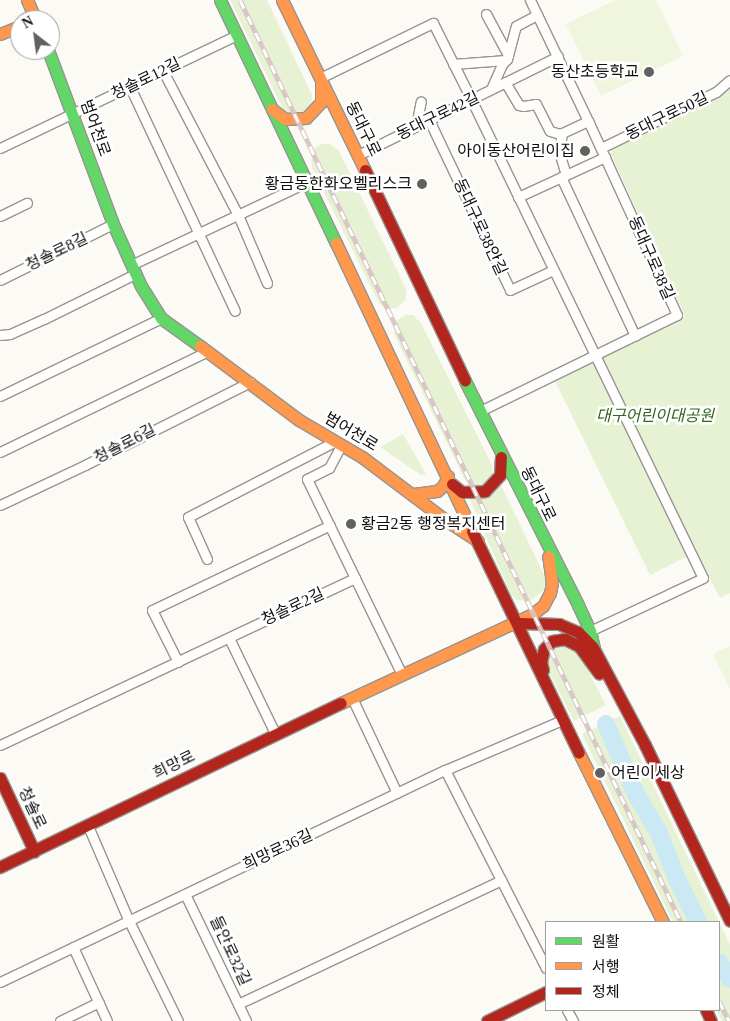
<!DOCTYPE html>
<meta charset="utf-8">
<style>
body{margin:0}
#map{position:relative;width:730px;height:1021px;overflow:hidden;background:#fcfaf4;font-family:"Times New Roman","Noto Sans KR",serif}
div>[style]{position:absolute}
[style*='--x']{left:calc(var(--x)*1px);top:calc(var(--y)*1px);width:calc(var(--w)*1px);rotate:calc(var(--a)*1deg)}
.green>*{inset:0;background:#e7f1d4}
.pitch>*{inset:0;background:#f0f5dd}
.river>*{height:18px;margin:-9px;padding:0 9px;transform-origin:9px;border-radius:9px;background:#cae9f5}
.roads{filter:drop-shadow(1px 0 #969592) drop-shadow(-1px 0 #969592) drop-shadow(0 1px #969592) drop-shadow(0 -1px #969592)}
.street>*{height:9px;margin:-4.5px;padding:0 4.5px;transform-origin:4.5px;border-radius:4.5px;background:#fffefd}
.fast>*{height:11px;margin:-5.5px;padding:0 5.5px;transform-origin:5.5px;border-radius:5.5px;background:#63d668}
.slow>*{height:11px;margin:-5.5px;padding:0 5.5px;transform-origin:5.5px;border-radius:5.5px;background:#ff974d}
.jam>*{height:11px;margin:-5.5px;padding:0 5.5px;transform-origin:5.5px;border-radius:5.5px;background:#b3261e}
.rail>*{height:5px;margin-top:-2.5px;transform-origin:0;background:repeating-linear-gradient(90deg,#fff 0 9px,#d7c5c6 0 18px);box-sizing:border-box;border-block:1px solid #d7c5c6}
.dots>*{width:14px;height:14px;translate:-50% -50%;box-sizing:border-box;border:2px solid #fff;border-radius:50%}
span{translate:-50% -50%;white-space:nowrap;text-align:center;line-height:1.15;-webkit-text-stroke:5px #fff;paint-order:stroke}
.poi-label{font-size:16px;color:#0f0f0f}
.right{translate:-100% -50%;text-align:right}
.left{translate:0 -50%;text-align:left}
.street-label{font-size:16px;color:#0f0f0f}
.park-label{font-size:16px;color:#32671e;font-style:italic}
.legend{position:absolute;left:545px;top:921px;width:175px;height:90px;box-sizing:border-box;background:#fff;border:1px solid #9f9f9f;margin:0;padding:6px 9px;list-style:none;font-size:15px;color:#0f0f0f}
.legend li{display:flex;align-items:center;gap:10px;height:25px}
.legend b{width:25px;border:1px solid #9f9f9f}
.north{position:absolute;left:10px;top:10px;width:50px;height:50px;box-sizing:border-box;background:#fff;border:1px solid #9f9f9f;border-radius:50%;rotate:330deg;font-size:14px;font-weight:700;line-height:20px;text-align:center;color:#0f0f0f}
.north::after{content:'';display:block;margin:auto;width:18px;height:22px;background:#62615f;clip-path:polygon(50% 0,100% 100%,50% 72%,0 100%)}
</style>
<div id="map">
<div class="green">
<i style="clip-path:polygon(230px 0,267px 0,312px 95px,311px 108px,298px 116px,286px 113px,283px 109px)"></i>
<i style="clip-path:polygon(730px 89px,730px 593px,720px 598px,696px 552px,650px 575px,555px 381px,685px 316px,611px 154px,613px 146px)"></i>
<i style="clip-path:polygon(322px 144px,330px 144px,339px 151px,406px 289px,406px 299px,397px 308px,387px 309px,379px 303px,312px 168px,311px 154px,315px 148px)"></i>
<i style="clip-path:polygon(406px 315px,413px 315px,421px 323px,492px 465px,493px 475px,487px 485px,472px 487px,465px 480px,394px 334px,396px 321px)"></i>
<i style="clip-path:polygon(403px 434px,426px 474px,426px 475px,421px 475px,380px 447px)"></i>
<i style="clip-path:polygon(500px 483px,546px 579px,543px 591px,530px 601px,517px 600px,511px 595px,468px 495px,479px 499px,489px 497px,497px 489px)"></i>
<i style="clip-path:polygon(554px 643px,575px 646px,606px 705px,574px 721px,544px 663px)"></i>
<i style="clip-path:polygon(620px 716px,730px 945px,730px 1021px,722px 1021px,717px 1010px,719px 1010px,719px 922px,673px 922px,582px 734px)"></i>
</div>
<div class="pitch">
<i style="clip-path:polygon(615px 0,656px 0,683px 56px,601px 96px,566px 24px)"></i>
<i style="clip-path:polygon(730px 646px,730px 689px,713px 654px)"></i>
</div>
<div class="river">
<i style="--x:606;--y:724;--w:76;--a:66.8"></i>
<i style="--x:636;--y:794;--w:45;--a:59.5"></i>
<i style="--x:659;--y:833;--w:47;--a:68.9"></i>
<i style="--x:676;--y:877;--w:50;--a:63.9"></i>
<i style="--x:719;--y:962;--w:20;--a:57"></i>
</div>
<div class="roads">
<div class="street">
<i style="--x:486;--y:14;--w:47;--a:61.8"></i>
<i style="--x:453;--y:64;--w:53;--a:-4.3"></i>
<i style="--x:163;--y:71;--w:162;--a:62.5"></i>
<i style="--x:238;--y:215;--w:74;--a:66.9"></i>
<i style="--x:320;--y:78;--w:126;--a:-26"></i>
<i style="--x:433;--y:23;--w:85;--a:63.4"></i>
<i style="--x:471;--y:99;--w:532;--a:64.16"></i>
<i style="--x:703;--y:578;--w:125;--a:154.9"></i>
<i style="--x:505;--y:82;--w:27;--a:59"></i>
<i style="--x:519;--y:105;--w:4;--a:14"></i>
<i style="--x:523;--y:106;--w:13;--a:-9"></i>
<i style="--x:536;--y:104;--w:30;--a:63"></i>
<i style="--x:550;--y:131;--w:10;--a:17"></i>
<i style="--x:560;--y:134;--w:31;--a:-25"></i>
<i style="--x:130;--y:87;--w:247;--a:64.9"></i>
<i style="--x:491;--y:89;--w:27;--a:-66"></i>
<i style="--x:502;--y:64;--w:7;--a:-45"></i>
<i style="--x:507;--y:59;--w:34;--a:-75"></i>
<i style="--x:516;--y:26;--w:24;--a:-28"></i>
<i style="--x:429;--y:120;--w:188;--a:64.5"></i>
<i style="--x:510;--y:290;--w:47;--a:-24.9"></i>
<i style="--x:416;--y:126;--w:25;--a:-79"></i>
<i style="--x:562;--y:133;--w:19;--a:99"></i>
<i style="--x:559;--y:152;--w:24;--a:73"></i>
<i style="--x:0;--y:148;--w:263;--a:-25.5"></i>
<i style="--x:601;--y:148;--w:128;--a:-26"></i>
<i style="--x:716;--y:92;--w:18;--a:-41"></i>
<i style="--x:358;--y:155;--w:223;--a:-26.3"></i>
<i style="--x:561;--y:177;--w:175;--a:65"></i>
<i style="--x:518;--y:197;--w:96;--a:-24.7"></i>
<i style="--x:0;--y:216;--w:30;--a:-26"></i>
<i style="--x:131;--y:265;--w:195;--a:-25.2"></i>
<i style="--x:0;--y:280;--w:126;--a:-26.4"></i>
<i style="--x:0;--y:335;--w:10;--a:-6"></i>
<i style="--x:10;--y:334;--w:37;--a:-24"></i>
<i style="--x:44;--y:319;--w:102;--a:-26.3"></i>
<i style="--x:0;--y:396;--w:179;--a:-25.8"></i>
<i style="--x:480;--y:411;--w:219;--a:-26"></i>
<i style="--x:677;--y:315;--w:213;--a:-114.6"></i>
<i style="--x:588;--y:121;--w:134;--a:-115.6"></i>
<i style="--x:0;--y:452;--w:229;--a:-25.9"></i>
<i style="--x:0;--y:505;--w:94;--a:-25.2"></i>
<i style="--x:85;--y:465;--w:185;--a:-26.7"></i>
<i style="--x:207;--y:559;--w:46;--a:-114.3"></i>
<i style="--x:188;--y:517;--w:164;--a:-27.2"></i>
<i style="--x:355;--y:578;--w:108;--a:64.1"></i>
<i style="--x:229;--y:638;--w:106;--a:64.2"></i>
<i style="--x:178;--y:662;--w:58;--a:-116.6"></i>
<i style="--x:152;--y:610;--w:197;--a:-25.5"></i>
<i style="--x:352;--y:698;--w:105;--a:64.7"></i>
<i style="--x:0;--y:745;--w:392;--a:-25.2"></i>
<i style="--x:355;--y:578;--w:110;--a:-115.9"></i>
<i style="--x:307;--y:479;--w:25;--a:-27"></i>
<i style="--x:329;--y:468;--w:26;--a:-62"></i>
<i style="--x:445;--y:770;--w:222;--a:63"></i>
<i style="--x:88;--y:826;--w:103;--a:66.7"></i>
<i style="--x:129;--y:921;--w:111;--a:63.9"></i>
<i style="--x:185;--y:894;--w:141;--a:64.3"></i>
<i style="--x:73;--y:947;--w:81;--a:65.3"></i>
<i style="--x:0;--y:982;--w:493;--a:-25.5"></i>
<i style="--x:445;--y:770;--w:127;--a:-23.1"></i>
<i style="--x:238;--y:1004;--w:291;--a:-25.2"></i>
<i style="--x:567;--y:1010;--w:13;--a:61"></i>
<i style="--x:60;--y:1021;--w:43;--a:-26"></i>
</div>
<div class="fast">
<i style="--x:220;--y:0;--w:269;--a:64.5"></i>
<i style="--x:48;--y:50;--w:186;--a:69.5"></i>
<i style="--x:113;--y:224;--w:68;--a:65.7"></i>
<i style="--x:141;--y:286;--w:38;--a:58"></i>
<i style="--x:161;--y:318;--w:48;--a:35.7"></i>
<i style="--x:465;--y:381;--w:251;--a:63.2"></i>
<i style="--x:578;--y:605;--w:29;--a:65"></i>
<i style="--x:590;--y:631;--w:18;--a:77"></i>
</div>
<div class="slow">
<i style="--x:27;--y:0;--w:22;--a:66"></i>
<i style="--x:282;--y:0;--w:189;--a:64"></i>
<i style="--x:0;--y:34;--w:22;--a:-22"></i>
<i style="--x:272;--y:109;--w:16;--a:38"></i>
<i style="--x:285;--y:119;--w:21;--a:-3"></i>
<i style="--x:306;--y:118;--w:22;--a:-47"></i>
<i style="--x:321;--y:102;--w:18;--a:-90"></i>
<i style="--x:336;--y:243;--w:318;--a:64.7"></i>
<i style="--x:200;--y:346;--w:124;--a:36.8"></i>
<i style="--x:299;--y:420;--w:73;--a:30.4"></i>
<i style="--x:362;--y:457;--w:106;--a:37"></i>
<i style="--x:447;--y:521;--w:37;--a:33"></i>
<i style="--x:413;--y:494;--w:24;--a:-7"></i>
<i style="--x:437;--y:491;--w:8;--a:-40"></i>
<i style="--x:443;--y:486;--w:11;--a:-63"></i>
<i style="--x:341;--y:703;--w:209;--a:-24.9"></i>
<i style="--x:531;--y:615;--w:15;--a:-37"></i>
<i style="--x:543;--y:606;--w:15;--a:-62"></i>
<i style="--x:550;--y:593;--w:10;--a:-79"></i>
<i style="--x:552;--y:583;--w:27;--a:-98"></i>
<i style="--x:579;--y:753;--w:189;--a:63.6"></i>
</div>
<div class="jam">
<i style="--x:365;--y:170;--w:233;--a:64.6"></i>
<i style="--x:452;--y:484;--w:13;--a:39"></i>
<i style="--x:462;--y:492;--w:23;--a:-2"></i>
<i style="--x:485;--y:491;--w:22;--a:-47"></i>
<i style="--x:500;--y:475;--w:18;--a:-87"></i>
<i style="--x:472;--y:531;--w:246;--a:64.3"></i>
<i style="--x:519;--y:623;--w:40;--a:1.4"></i>
<i style="--x:559;--y:624;--w:21;--a:23"></i>
<i style="--x:578;--y:632;--w:21;--a:45"></i>
<i style="--x:594;--y:649;--w:109;--a:62"></i>
<i style="--x:645;--y:745;--w:195;--a:64.2"></i>
<i style="--x:543;--y:670;--w:8;--a:-104"></i>
<i style="--x:541;--y:662;--w:13;--a:-77"></i>
<i style="--x:544;--y:649;--w:11;--a:-45"></i>
<i style="--x:552;--y:641;--w:13;--a:-9"></i>
<i style="--x:565;--y:639;--w:16;--a:27"></i>
<i style="--x:579;--y:646;--w:34;--a:54"></i>
<i style="--x:0;--y:778;--w:81;--a:65"></i>
<i style="--x:0;--y:867;--w:378;--a:-25.7"></i>
<i style="--x:706;--y:1010;--w:12;--a:66"></i>
<i style="--x:487;--y:1021;--w:66;--a:-26.2"></i>
</div>
</div>
<div class="rail">
<i style="--x:240;--y:0;--w:1022;--a:64.44"></i>
<i style="--x:719;--y:1001;--w:22;--a:63"></i>
</div>
<div class="dots">
<i style="left:649px;top:72px;background:#62615f"></i>
<i style="left:585px;top:151px;background:#62615f"></i>
<i style="left:422px;top:184px;background:#62615f"></i>
<i style="left:351px;top:524px;background:#62615f"></i>
<i style="left:600px;top:773px;background:#62615f"></i>
</div>
<div class="poi-label">
<span class="right" style="left:639px;top:72px">동산초등학교</span>
<span class="right" style="left:575px;top:151px">아이동산어린이집</span>
<span class="right" style="left:412px;top:184px">황금동한화오벨리스크</span>
<span class="left" style="left:361px;top:524px">황금2동 행정복지센터</span>
<span class="left" style="left:611px;top:773px">어린이세상</span>
</div>
<div class="street-label">
<span style="left:146px;top:79px;rotate:-26deg">청솔로12길</span>
<span style="left:438px;top:116px;rotate:-26deg">동대구로42길</span>
<span style="left:667px;top:116px;rotate:-26deg">동대구로50길</span>
<span style="left:95px;top:128px;rotate:70deg">범어천로</span>
<span style="left:363px;top:129px;rotate:64deg">동대구로</span>
<span style="left:480px;top:227px;rotate:65deg">동대구로38안길</span>
<span style="left:57px;top:252px;rotate:-26deg">청솔로8길</span>
<span style="left:651px;top:258px;rotate:66deg">동대구로38길</span>
<span style="left:351px;top:432px;rotate:31deg">범어천로</span>
<span style="left:125px;top:444px;rotate:-27deg">청솔로6길</span>
<span style="left:538px;top:494px;rotate:64deg">동대구로</span>
<span style="left:293px;top:607px;rotate:-25deg">청솔로2길</span>
<span style="left:174px;top:765px;rotate:-26deg">희망로</span>
<span style="left:32px;top:808px;rotate:65deg">청솔로</span>
<span style="left:278px;top:850px;rotate:-25deg">희망로36길</span>
<span style="left:230px;top:951px;rotate:65deg">들안로32길</span>
</div>
<div class="park-label">
<span style="left:655px;top:416px">대구어린이대공원</span>
</div>
<ul class="legend">
<li><b style="height:6px;background:#63d668"></b>원활</li>
<li><b style="height:6px;background:#ff974d"></b>서행</li>
<li><b style="height:6px;background:#b3261e"></b>정체</li>
</ul>
<div class="north">N</div>
</div>
